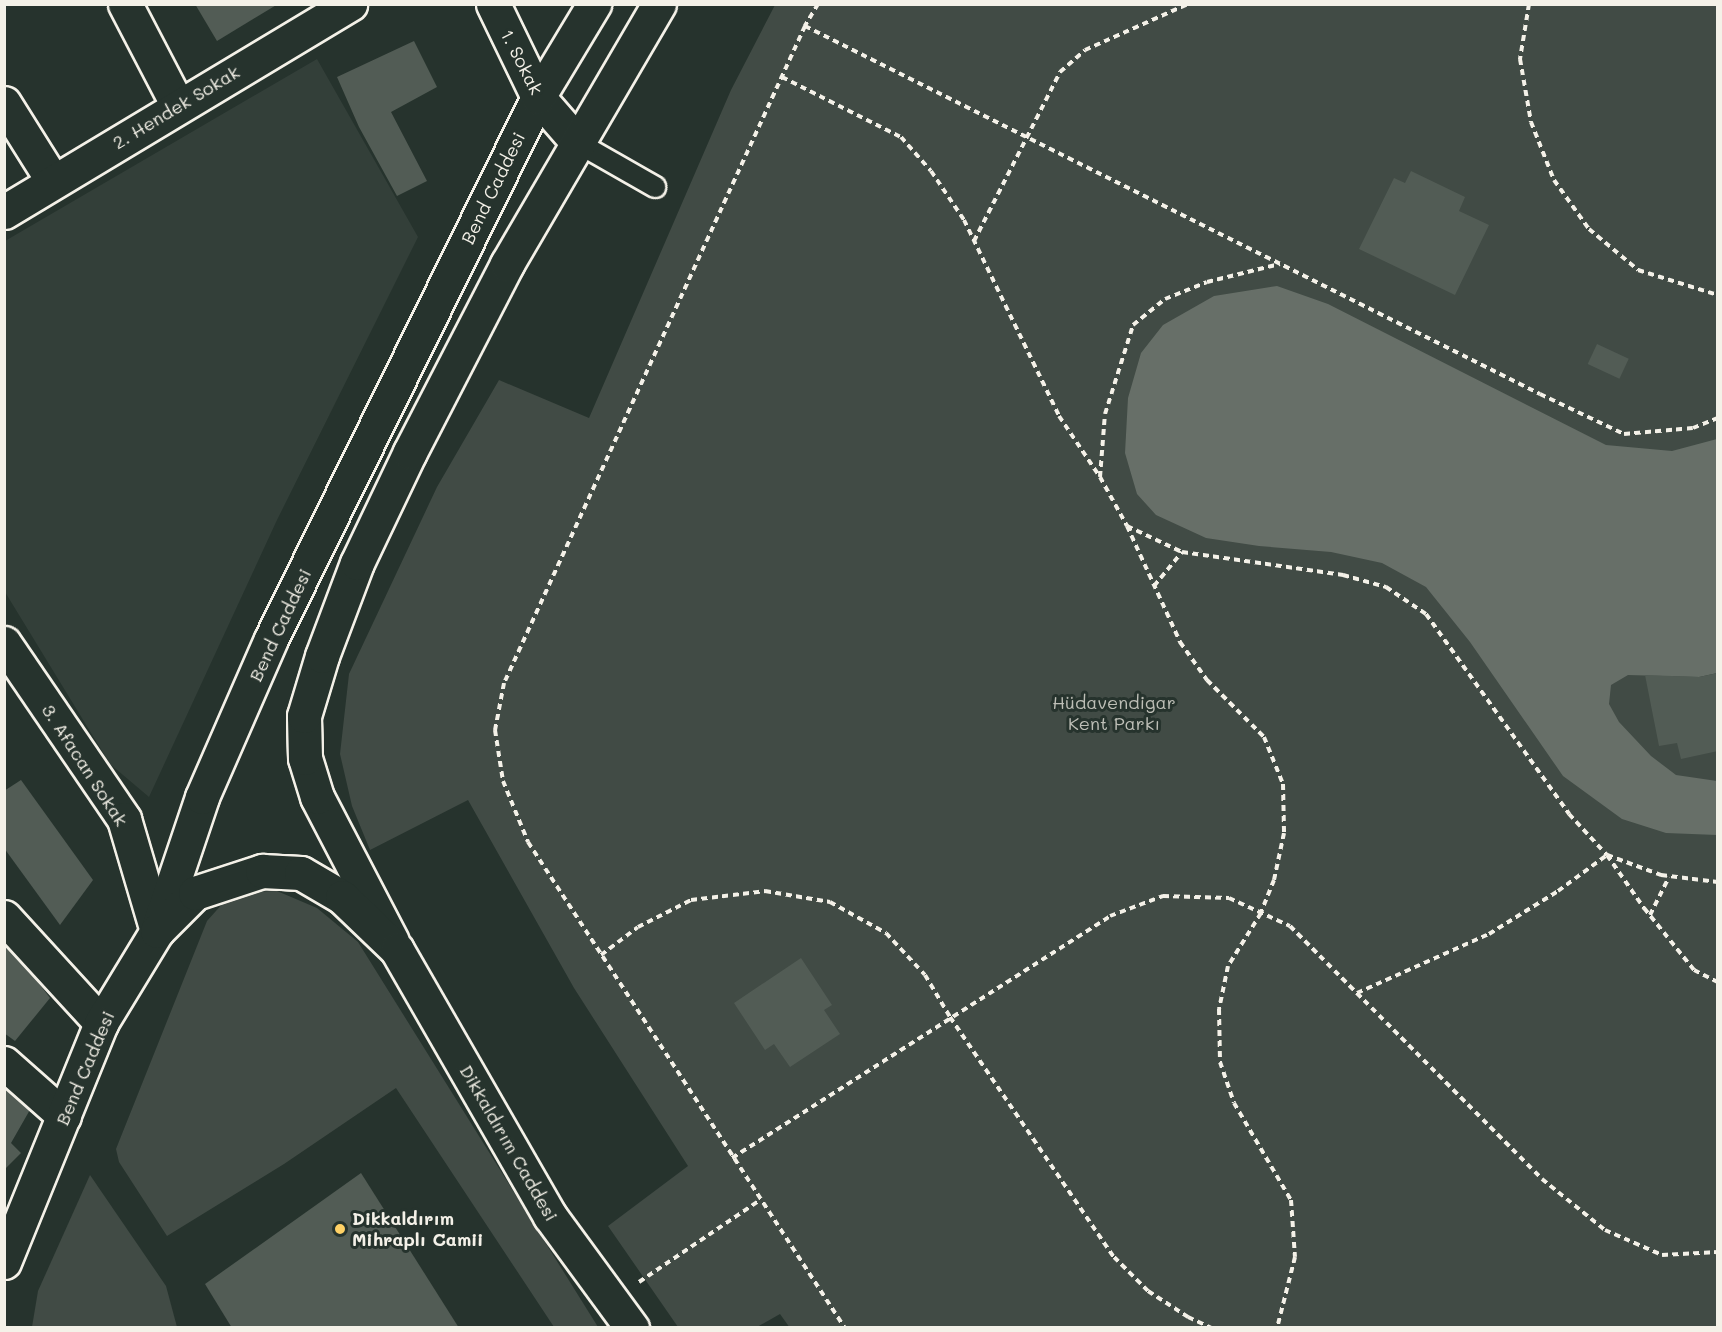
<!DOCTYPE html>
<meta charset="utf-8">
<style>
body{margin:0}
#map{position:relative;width:1722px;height:1332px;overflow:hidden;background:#26332d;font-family:Mali,sans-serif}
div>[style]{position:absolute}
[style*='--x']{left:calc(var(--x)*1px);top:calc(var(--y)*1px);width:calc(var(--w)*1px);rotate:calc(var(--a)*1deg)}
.built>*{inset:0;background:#333f39}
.green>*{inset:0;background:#414b45}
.water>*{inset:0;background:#676f68}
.building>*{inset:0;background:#525c55;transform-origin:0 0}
.path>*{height:4px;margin-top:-2px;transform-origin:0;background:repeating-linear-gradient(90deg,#f4f1e8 0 6px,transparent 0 10.5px)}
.roads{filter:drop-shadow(2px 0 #f4f1e8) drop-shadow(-2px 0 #f4f1e8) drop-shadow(0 2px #f4f1e8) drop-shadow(0 -2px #f4f1e8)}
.service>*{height:20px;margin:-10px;padding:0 10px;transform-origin:10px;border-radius:10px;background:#26332d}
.minor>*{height:33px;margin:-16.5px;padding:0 16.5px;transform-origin:16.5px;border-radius:16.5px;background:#26332d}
.tertiary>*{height:33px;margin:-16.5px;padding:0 16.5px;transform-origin:16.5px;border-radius:16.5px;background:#26332d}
.secondary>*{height:33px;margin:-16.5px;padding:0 16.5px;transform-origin:16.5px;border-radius:16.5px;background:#26332d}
.primary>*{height:33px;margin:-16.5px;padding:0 16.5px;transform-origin:16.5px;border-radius:16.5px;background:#26332d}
.dots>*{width:16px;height:16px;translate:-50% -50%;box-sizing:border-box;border:3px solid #26332d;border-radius:50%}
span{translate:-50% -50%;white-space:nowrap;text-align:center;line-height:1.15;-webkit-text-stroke:6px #26332d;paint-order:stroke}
.street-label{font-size:18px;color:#f4f1e8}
.park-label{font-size:18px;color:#bebfb7}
.poi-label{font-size:18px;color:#f4f1e8;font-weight:700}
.left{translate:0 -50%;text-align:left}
.frame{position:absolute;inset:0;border:6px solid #f4f1e8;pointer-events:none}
</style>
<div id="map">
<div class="built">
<i style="clip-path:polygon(317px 59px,418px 237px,277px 520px,149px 797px,110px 764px,5px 592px,5px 241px)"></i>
</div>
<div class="green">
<i style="clip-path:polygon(775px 5px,1717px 5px,1717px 1327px,790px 1328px,780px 1314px,757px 1327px,678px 1327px,608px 1226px,688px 1166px,574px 988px,468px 800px,370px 850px,352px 806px,340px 754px,349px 674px,437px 487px,499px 380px,589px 418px,731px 90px)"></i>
<i style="clip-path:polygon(277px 891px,317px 908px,358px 942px,598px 1327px,554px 1327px,396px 1088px,284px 1164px,167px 1236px,119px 1162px,116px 1149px,207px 921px,224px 902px,244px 892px)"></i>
<i style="clip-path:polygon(90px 1175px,166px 1286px,177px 1327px,32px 1327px,38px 1291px)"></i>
</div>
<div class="water">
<i style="clip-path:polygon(1277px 286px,1328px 304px,1606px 445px,1672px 451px,1717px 439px,1717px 673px,1699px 677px,1628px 675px,1611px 685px,1609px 704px,1619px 722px,1651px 756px,1676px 775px,1717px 781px,1717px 835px,1666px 833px,1622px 819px,1563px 776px,1470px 642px,1426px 587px,1382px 563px,1331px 552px,1259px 546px,1206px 538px,1156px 515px,1137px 494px,1125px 453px,1128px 398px,1141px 353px,1163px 325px,1214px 296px)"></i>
</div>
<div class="building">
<i style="clip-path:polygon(195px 4px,278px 4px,217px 41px)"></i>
<i style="clip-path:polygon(414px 41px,437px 87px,391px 112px,427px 181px,397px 196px,359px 127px,337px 77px)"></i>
<i style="clip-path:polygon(1411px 171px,1465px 197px,1459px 211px,1489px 225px,1455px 295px,1359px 249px,1394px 178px,1405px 183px)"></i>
<i style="left:1597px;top:344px;width:35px;height:22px;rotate:25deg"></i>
<i style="clip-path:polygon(1718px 673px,1718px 751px,1681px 759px,1677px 743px,1659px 746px,1645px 675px,1699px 677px)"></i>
<i style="clip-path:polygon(21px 780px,93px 880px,60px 925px,4px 848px,4px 791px)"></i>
<i style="clip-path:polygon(4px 937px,50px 998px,15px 1041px,4px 1033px)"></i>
<i style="clip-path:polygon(801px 958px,832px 1005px,824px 1010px,840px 1034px,790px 1067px,774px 1044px,765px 1050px,734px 1003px)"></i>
<i style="clip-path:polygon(4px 1082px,31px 1108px,11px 1143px,21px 1153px,4px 1170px)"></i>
<i style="clip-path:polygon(361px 1173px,459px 1328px,232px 1328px,205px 1284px)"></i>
</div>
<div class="path">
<i style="--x:818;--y:4;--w:26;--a:121"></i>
<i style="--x:805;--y:26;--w:723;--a:114.61"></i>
<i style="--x:504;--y:683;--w:48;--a:100.8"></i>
<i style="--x:495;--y:730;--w:52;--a:81.1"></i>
<i style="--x:503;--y:781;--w:66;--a:67.7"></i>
<i style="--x:528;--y:842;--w:580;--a:56.89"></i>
<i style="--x:1529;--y:4;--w:56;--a:99.3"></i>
<i style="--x:1520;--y:59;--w:64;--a:80.1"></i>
<i style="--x:1531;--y:122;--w:62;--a:68.4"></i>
<i style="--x:1554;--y:180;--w:60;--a:54.5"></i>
<i style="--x:1589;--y:229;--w:64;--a:39.9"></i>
<i style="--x:1638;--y:270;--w:84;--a:17.4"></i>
<i style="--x:805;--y:26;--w:822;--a:26.6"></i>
<i style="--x:1540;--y:394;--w:93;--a:25.5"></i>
<i style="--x:1624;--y:434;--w:69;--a:-5"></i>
<i style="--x:1693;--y:428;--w:27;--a:-22"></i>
<i style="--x:782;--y:77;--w:133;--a:26.8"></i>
<i style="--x:901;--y:137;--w:45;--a:48.6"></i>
<i style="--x:931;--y:171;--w:59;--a:56"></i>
<i style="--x:964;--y:220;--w:218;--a:64.1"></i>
<i style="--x:1059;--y:416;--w:73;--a:56.1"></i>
<i style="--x:1100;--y:477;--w:56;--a:61.1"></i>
<i style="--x:1127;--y:526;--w:61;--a:25.3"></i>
<i style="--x:1182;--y:552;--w:163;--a:8.1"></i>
<i style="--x:1343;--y:575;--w:45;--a:15.6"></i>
<i style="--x:1386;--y:587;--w:48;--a:34"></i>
<i style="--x:1426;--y:614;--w:246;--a:54.4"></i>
<i style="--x:1569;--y:814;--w:56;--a:47.2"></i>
<i style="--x:1607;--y:855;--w:58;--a:20.3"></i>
<i style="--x:1661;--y:875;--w:57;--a:7"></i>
<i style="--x:974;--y:241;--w:190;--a:-63"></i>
<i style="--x:1060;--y:72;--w:33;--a:-41"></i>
<i style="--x:1085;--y:50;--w:113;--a:-24.1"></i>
<i style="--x:1100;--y:477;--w:63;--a:-85.5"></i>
<i style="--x:1105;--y:414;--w:93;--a:-72.5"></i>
<i style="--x:1133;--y:325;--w:41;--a:-39.1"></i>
<i style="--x:1165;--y:299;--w:45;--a:-22"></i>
<i style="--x:1207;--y:282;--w:75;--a:-13.9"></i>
<i style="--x:1127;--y:526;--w:128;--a:65.4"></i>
<i style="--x:1180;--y:642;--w:47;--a:54.6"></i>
<i style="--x:1207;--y:680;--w:81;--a:45"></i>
<i style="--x:1264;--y:737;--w:51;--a:68"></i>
<i style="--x:1283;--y:784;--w:49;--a:88.8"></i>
<i style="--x:1284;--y:833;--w:48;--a:102"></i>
<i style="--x:1274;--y:880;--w:35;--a:112"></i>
<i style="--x:1261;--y:913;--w:62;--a:121.9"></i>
<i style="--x:1228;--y:966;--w:44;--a:101.8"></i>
<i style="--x:1219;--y:1009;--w:53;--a:88.9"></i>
<i style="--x:1220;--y:1062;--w:43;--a:71.1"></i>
<i style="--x:1234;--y:1103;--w:113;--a:59.6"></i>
<i style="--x:1291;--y:1200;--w:57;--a:86"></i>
<i style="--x:1295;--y:1257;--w:73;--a:104.2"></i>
<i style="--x:1154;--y:586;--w:44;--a:-50.5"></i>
<i style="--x:1650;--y:915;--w:42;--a:-63.4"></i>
<i style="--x:601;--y:955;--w:46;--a:-37.1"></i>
<i style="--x:638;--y:927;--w:59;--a:-27"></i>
<i style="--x:691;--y:900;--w:75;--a:-6.9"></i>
<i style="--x:765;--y:891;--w:66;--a:9.6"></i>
<i style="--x:830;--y:902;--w:64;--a:29"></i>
<i style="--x:886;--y:933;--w:57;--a:47.1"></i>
<i style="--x:925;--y:975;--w:49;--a:59.2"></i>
<i style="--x:950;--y:1017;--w:291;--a:55.7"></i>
<i style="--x:1114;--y:1257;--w:48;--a:45"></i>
<i style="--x:1148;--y:1291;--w:48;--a:33"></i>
<i style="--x:1188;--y:1317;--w:26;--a:25"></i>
<i style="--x:1357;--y:993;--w:145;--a:-24.1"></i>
<i style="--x:1489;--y:934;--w:81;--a:-31.9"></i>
<i style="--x:1558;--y:891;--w:61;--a:-36.3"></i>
<i style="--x:1607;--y:855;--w:65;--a:55.1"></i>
<i style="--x:1644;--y:908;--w:80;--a:51.1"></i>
<i style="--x:1694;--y:970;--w:27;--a:27"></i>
<i style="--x:732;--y:1158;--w:449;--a:-32.6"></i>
<i style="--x:1110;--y:916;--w:57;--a:-20.7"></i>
<i style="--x:1163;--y:896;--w:66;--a:1.7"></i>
<i style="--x:1229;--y:898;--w:67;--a:24.7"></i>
<i style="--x:1290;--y:926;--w:357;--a:45.1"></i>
<i style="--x:1542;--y:1179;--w:81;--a:39"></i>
<i style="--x:1605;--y:1230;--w:62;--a:23.7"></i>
<i style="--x:1662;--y:1255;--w:56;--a:-3.1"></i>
<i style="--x:639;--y:1282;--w:146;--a:-34.1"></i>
</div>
<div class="roads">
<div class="service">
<i style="--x:578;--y:143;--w:89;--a:29.7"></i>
</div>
<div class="minor">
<i style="--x:125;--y:4;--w:115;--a:62.5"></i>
<i style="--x:4;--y:103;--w:92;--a:57.9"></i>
<i style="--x:4;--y:917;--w:144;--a:47.5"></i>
<i style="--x:4;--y:1063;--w:80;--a:41.5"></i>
</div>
<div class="tertiary">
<i style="--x:493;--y:4;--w:103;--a:64.2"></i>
<i style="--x:538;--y:97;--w:61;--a:49"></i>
<i style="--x:4;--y:212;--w:404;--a:-31"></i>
<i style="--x:4;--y:643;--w:213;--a:55.7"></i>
<i style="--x:124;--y:819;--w:117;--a:73.6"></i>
</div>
<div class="secondary">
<i style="--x:157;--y:931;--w:141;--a:-71.4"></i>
<i style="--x:202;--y:797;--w:172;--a:-66.4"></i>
<i style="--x:271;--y:639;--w:604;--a:-63.77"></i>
<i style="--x:538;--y:97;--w:109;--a:-58.9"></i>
<i style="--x:392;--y:941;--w:162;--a:-117.5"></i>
<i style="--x:317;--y:797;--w:41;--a:-107.1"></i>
<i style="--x:305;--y:758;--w:42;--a:-91.4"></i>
<i style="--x:304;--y:716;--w:63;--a:-73.3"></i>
<i style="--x:322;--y:656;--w:99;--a:-69.4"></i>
<i style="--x:357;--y:563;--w:123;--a:-64.5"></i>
<i style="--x:410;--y:452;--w:212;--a:-62.7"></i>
<i style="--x:507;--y:264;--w:301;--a:-59.7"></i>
</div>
<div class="primary">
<i style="--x:4;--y:1262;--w:258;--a:-67.9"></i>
<i style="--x:101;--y:1023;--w:108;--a:-58.7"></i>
<i style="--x:157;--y:931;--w:54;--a:-45"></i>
<i style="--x:195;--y:893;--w:71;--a:-18.2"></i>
<i style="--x:262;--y:871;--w:39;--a:3"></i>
<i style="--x:301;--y:873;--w:48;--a:30.3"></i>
<i style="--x:342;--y:897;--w:76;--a:43.9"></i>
<i style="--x:397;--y:950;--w:307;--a:60.1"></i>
<i style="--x:550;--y:1216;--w:139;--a:53.8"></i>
</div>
</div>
<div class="dots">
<i style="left:340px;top:1229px;background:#ffd166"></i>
</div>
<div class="street-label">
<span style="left:522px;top:62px;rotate:63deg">1. Sokak</span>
<span style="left:176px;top:107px;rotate:-31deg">2. Hendek Sokak</span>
<span style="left:493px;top:188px;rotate:-64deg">Bend Caddesi</span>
<span style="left:280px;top:625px;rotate:-65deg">Bend Caddesi</span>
<span style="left:85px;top:765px;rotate:57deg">3. Afacan Sokak</span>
<span style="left:85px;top:1068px;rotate:-67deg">Bend Caddesi</span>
<span style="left:509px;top:1143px;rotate:60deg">Dikkaldırım Caddesi</span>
</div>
<div class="park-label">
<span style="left:1114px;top:713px">Hüdavendigar<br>Kent Parkı</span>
</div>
<div class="poi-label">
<span class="left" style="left:352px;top:1229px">Dikkaldırım<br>Mihraplı Camii</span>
</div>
<div class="frame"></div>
</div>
